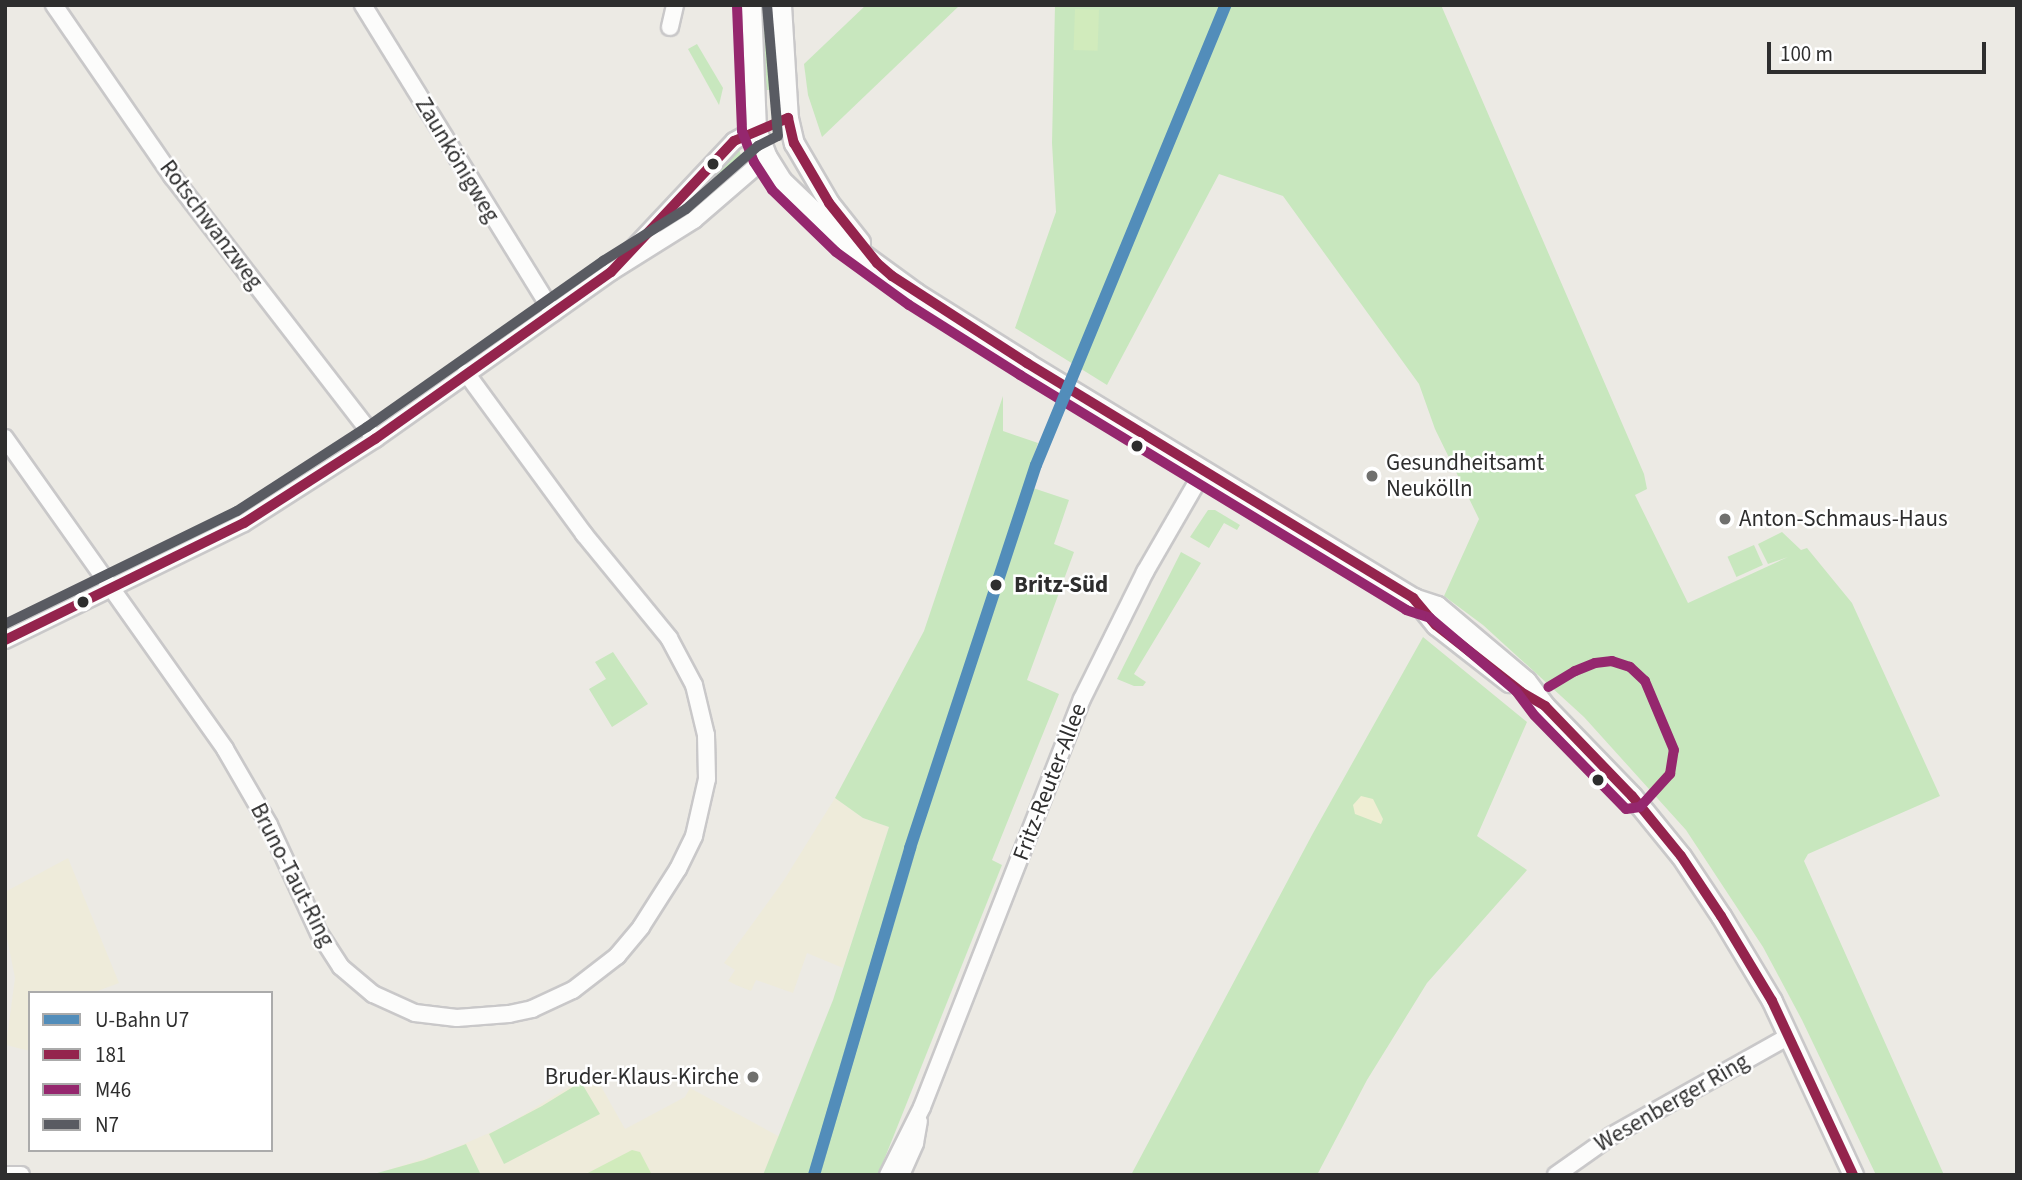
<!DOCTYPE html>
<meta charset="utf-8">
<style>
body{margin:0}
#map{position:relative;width:2022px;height:1180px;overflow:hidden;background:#eceae4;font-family:"Source Sans 3",sans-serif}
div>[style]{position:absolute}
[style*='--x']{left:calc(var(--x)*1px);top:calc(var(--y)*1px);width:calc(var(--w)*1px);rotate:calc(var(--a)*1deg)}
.education>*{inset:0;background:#eeebda}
.green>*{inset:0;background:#c8e7be;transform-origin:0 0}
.sand>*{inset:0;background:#efeed3}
.pitch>*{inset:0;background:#d1ebbc;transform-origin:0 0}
.roads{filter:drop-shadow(2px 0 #c9c8c9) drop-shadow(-2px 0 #c9c8c9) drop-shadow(0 2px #c9c8c9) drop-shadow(0 -2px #c9c8c9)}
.minor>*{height:16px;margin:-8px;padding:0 8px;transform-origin:8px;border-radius:8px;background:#fcfcfb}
.tertiary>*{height:19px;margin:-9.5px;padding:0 9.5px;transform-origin:9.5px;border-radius:9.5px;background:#fcfcfb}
.bus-1>*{height:10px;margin:-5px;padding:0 5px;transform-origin:5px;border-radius:5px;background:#94244d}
.bus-2>*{height:10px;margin:-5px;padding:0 5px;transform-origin:5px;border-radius:5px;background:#95276e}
.bus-3>*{height:10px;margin:-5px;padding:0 5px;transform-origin:5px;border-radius:5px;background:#595b62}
.metro-1>*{height:12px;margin:-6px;padding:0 6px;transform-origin:6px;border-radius:6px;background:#528dba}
.dots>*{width:19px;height:19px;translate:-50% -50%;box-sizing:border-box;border:4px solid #fff;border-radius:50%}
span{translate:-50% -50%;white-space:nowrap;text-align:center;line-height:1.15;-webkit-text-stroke:5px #fff;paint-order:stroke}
.street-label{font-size:23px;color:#2e2e2e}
.poi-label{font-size:23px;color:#2e2e2e}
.left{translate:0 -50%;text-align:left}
.right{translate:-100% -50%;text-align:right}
.stop-label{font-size:23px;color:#2e2e2e;font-weight:700}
.frame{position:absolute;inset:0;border:7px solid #2e2e2e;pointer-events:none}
.legend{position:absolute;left:28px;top:991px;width:245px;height:161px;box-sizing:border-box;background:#fff;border:2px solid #ababab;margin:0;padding:9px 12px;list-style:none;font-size:21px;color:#2e2e2e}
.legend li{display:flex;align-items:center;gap:14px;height:35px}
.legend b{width:35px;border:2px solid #ababab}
.scale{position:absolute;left:1767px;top:42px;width:219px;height:32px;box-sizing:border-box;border:4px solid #2e2e2e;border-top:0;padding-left:9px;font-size:21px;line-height:24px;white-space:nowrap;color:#2e2e2e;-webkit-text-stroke:5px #fff;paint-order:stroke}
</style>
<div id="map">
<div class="education">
<i style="clip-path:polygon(835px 798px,863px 818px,889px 827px,843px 968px,807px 953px,793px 993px,756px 980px,751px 991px,736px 985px,728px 981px,735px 970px,724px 963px,784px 880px)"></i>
<i style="clip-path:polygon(68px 858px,119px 983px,92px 993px,30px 993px,30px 1051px,6px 1045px,15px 978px,5px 928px,5px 892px)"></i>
<i style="clip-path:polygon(593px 1072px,625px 1129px,685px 1097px,690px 1088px,780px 1137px,763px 1175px,386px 1175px,385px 1171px,448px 1151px,505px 1126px)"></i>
</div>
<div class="green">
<i style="left:761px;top:5px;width:13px;height:85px"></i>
<i style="clip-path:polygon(866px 5px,960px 5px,822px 137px,808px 95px,804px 64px)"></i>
<i style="clip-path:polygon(1055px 5px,1441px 5px,1644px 474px,1647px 489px,1635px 495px,1688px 603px,1788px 557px,1768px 564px,1758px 544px,1782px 532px,1801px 550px,1807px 548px,1852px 603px,1940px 796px,1808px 854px,1804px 861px,1944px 1175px,1876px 1175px,1802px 1020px,1763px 947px,1686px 830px,1584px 717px,1483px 625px,1444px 596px,1479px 519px,1435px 429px,1419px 384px,1283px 196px,1219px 174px,1107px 385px,1015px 328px,1056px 212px,1052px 143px)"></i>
<i style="clip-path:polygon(697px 44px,723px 88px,719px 105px,688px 49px)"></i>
<i style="clip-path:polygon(739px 149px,743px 162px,692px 204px,715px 172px)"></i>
<i style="clip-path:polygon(1003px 396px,1003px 431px,1038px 443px,1024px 485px,1069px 500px,1054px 544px,1074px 552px,1027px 680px,1059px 694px,992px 860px,1002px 865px,878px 1175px,763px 1175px,833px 1000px,889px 827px,863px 818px,835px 798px,924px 631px)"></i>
<i style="clip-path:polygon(1208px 510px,1215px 510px,1240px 525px,1237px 530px,1224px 523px,1209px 548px,1190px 537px)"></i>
<i style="left:1754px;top:545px;width:22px;height:29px;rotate:66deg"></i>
<i style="clip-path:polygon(1181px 552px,1201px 563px,1134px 674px,1146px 682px,1143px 686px,1134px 686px,1117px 679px)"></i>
<i style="clip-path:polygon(1423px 637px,1527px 722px,1477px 836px,1527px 870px,1427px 983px,1367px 1080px,1317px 1175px,1131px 1175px,1312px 835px)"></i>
<i style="clip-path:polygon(613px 652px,648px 704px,612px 727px,589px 689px,606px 679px,595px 662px)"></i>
<i style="clip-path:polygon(581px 1082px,600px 1114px,504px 1164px,489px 1134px,542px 1106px)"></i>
<i style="clip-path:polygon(466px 1144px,480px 1173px,370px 1175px,424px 1160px)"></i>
</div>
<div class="sand">
<i style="clip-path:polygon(1361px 796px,1373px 799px,1383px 819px,1381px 824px,1355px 814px,1353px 805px)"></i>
</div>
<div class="pitch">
<i style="left:1075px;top:9px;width:24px;height:41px;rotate:2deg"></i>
<i style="clip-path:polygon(632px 1150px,640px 1152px,652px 1175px,584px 1175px)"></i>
</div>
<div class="roads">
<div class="minor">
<i style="--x:54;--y:5;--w:208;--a:55.4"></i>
<i style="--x:172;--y:176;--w:332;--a:52.3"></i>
<i style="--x:363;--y:5;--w:362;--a:58.3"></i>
<i style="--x:670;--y:27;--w:23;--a:-77"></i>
<i style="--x:628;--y:254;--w:155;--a:-46.8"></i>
<i style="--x:734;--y:141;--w:25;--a:-29"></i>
<i style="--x:5;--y:438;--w:381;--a:54.7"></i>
<i style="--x:225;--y:749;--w:88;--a:59.9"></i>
<i style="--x:269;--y:825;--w:119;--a:65.2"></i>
<i style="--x:319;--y:933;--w:40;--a:57.1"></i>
<i style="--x:341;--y:967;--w:42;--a:40.2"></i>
<i style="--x:373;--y:994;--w:46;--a:24.3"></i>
<i style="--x:415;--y:1013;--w:42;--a:6.8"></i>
<i style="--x:457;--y:1018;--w:52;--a:-4.4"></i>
<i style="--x:509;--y:1014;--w:24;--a:-12"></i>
<i style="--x:532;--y:1009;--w:45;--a:-24.9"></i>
<i style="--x:573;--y:990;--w:56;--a:-37.7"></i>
<i style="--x:617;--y:956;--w:38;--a:-50"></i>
<i style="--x:641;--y:927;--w:69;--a:-57.5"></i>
<i style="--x:678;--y:869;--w:37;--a:-64"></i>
<i style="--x:694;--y:836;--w:58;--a:-77.2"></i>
<i style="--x:707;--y:779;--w:44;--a:-91.3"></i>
<i style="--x:706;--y:735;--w:51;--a:-103.5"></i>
<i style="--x:694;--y:685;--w:53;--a:-118"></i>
<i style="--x:669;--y:638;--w:134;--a:-129.3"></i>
<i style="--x:584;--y:534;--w:200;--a:-126.2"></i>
<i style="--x:5;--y:640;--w:266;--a:-26.1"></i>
<i style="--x:244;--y:523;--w:156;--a:-32.7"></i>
<i style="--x:375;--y:439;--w:289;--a:-35.3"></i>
<i style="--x:611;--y:272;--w:98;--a:-32.1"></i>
<i style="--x:694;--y:220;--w:96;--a:-40.8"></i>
<i style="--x:8;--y:1175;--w:13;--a:0"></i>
<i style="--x:888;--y:1175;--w:76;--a:-63.4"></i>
<i style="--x:922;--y:1107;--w:438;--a:-68.6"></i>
<i style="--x:1082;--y:699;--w:142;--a:-63.6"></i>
<i style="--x:1145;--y:572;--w:118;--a:-60"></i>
<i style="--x:901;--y:1175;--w:35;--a:-66"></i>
<i style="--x:915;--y:1143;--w:22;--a:-80"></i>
<i style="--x:1556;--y:1175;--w:67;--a:-35.3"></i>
<i style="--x:1611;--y:1136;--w:204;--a:-29.3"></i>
</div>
<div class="tertiary">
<i style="--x:751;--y:5;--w:124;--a:87.7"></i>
<i style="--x:756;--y:129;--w:30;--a:69"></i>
<i style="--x:767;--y:157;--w:28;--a:58"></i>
<i style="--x:782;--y:181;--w:88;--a:43.6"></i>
<i style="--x:846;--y:242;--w:87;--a:36.1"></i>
<i style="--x:916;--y:293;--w:131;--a:32.2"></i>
<i style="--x:1027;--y:363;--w:452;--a:31.3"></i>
<i style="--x:1413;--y:598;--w:25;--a:18"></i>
<i style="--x:1437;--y:606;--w:116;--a:40.1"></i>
<i style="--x:1526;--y:681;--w:31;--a:53"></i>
<i style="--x:1545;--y:706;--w:125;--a:46"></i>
<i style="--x:1632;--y:796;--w:77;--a:50.8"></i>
<i style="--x:1681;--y:856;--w:72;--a:56.3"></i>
<i style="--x:1721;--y:916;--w:99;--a:59"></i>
<i style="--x:1772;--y:1001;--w:192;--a:65"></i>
<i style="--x:781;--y:5;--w:113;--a:86.5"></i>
<i style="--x:788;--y:118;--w:26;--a:77"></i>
<i style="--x:794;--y:143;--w:69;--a:59.7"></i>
<i style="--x:829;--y:203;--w:50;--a:51.5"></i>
<i style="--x:1414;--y:598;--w:35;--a:51"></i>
<i style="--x:1436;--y:625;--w:93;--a:38"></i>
</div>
</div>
<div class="bus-1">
<i style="--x:5;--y:640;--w:266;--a:-26.1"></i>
<i style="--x:244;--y:523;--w:156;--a:-32.7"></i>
<i style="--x:375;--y:439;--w:289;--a:-35.3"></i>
<i style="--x:611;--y:272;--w:180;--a:-46.8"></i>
<i style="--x:734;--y:141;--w:59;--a:-23.1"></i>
<i style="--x:788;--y:118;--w:26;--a:77"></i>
<i style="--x:794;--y:143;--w:69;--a:59.7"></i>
<i style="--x:829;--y:203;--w:77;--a:51.3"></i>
<i style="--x:877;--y:263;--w:20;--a:41"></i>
<i style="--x:892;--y:276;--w:161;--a:32.8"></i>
<i style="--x:1027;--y:363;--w:452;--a:31.3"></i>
<i style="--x:1413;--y:598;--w:35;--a:50"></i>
<i style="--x:1436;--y:625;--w:108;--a:38.2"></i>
<i style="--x:1521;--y:692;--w:28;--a:30"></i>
<i style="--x:1545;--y:706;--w:125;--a:46"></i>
<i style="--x:1632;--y:796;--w:77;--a:50.8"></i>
<i style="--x:1681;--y:856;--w:72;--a:56.3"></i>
<i style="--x:1721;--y:916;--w:99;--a:59"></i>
<i style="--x:1772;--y:1001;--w:192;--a:65"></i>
</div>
<div class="bus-2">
<i style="--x:737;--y:6;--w:125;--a:87.7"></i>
<i style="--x:742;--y:131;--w:33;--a:69"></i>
<i style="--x:754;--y:162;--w:33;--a:57"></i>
<i style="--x:772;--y:190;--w:89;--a:44.1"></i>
<i style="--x:836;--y:252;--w:90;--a:36"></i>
<i style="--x:909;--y:305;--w:131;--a:32.2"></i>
<i style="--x:1020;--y:375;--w:452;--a:31.3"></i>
<i style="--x:1406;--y:610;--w:25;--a:18"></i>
<i style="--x:1430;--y:618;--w:113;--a:40.3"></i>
<i style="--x:1516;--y:691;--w:30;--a:53"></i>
<i style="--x:1535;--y:716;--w:130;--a:45.6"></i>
<i style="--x:1626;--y:809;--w:14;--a:-8"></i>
<i style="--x:1640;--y:807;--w:45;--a:-47.7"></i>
<i style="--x:1670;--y:774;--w:24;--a:-81"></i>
<i style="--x:1674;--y:750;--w:75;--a:-112.8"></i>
<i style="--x:1645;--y:681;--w:21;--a:-137"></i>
<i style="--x:1630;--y:667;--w:19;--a:-162"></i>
<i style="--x:1612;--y:661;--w:17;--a:173"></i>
<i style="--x:1595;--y:663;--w:22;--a:158"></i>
<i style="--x:1575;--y:671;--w:31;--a:149"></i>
</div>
<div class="bus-3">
<i style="--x:5;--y:624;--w:258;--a:-26"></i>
<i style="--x:237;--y:511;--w:155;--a:-32.9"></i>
<i style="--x:367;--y:427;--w:289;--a:-35.1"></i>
<i style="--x:603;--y:261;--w:98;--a:-32.1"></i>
<i style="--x:686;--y:209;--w:96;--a:-41.2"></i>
<i style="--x:758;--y:146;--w:22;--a:-27"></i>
<i style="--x:778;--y:136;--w:130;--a:-94.8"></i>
</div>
<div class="metro-1">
<i style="--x:814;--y:1175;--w:341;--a:-73.6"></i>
<i style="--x:910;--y:848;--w:403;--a:-71.8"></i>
<i style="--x:1036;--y:465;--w:498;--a:-67.6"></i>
</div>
<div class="dots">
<i style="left:713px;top:164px;background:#2e2e2e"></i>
<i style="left:1137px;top:446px;background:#2e2e2e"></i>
<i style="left:1372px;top:476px;background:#70706e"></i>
<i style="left:1725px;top:519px;background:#70706e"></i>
<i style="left:996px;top:585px;background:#2e2e2e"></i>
<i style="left:83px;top:602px;background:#2e2e2e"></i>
<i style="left:1598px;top:780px;background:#2e2e2e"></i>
<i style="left:753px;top:1077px;background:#70706e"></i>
</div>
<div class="street-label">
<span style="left:457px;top:160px;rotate:59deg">Zaunkönigweg</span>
<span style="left:211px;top:225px;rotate:53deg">Rotschwanzweg</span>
<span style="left:1050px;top:782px;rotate:-69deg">Fritz-Reuter-Allee</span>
<span style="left:292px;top:875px;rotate:63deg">Bruno-Taut-Ring</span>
<span style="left:1672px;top:1103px;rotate:-30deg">Wesenberger Ring</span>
</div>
<div class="poi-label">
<span class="left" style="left:1386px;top:476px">Gesundheitsamt<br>Neukölln</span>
<span class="left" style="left:1739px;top:519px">Anton-Schmaus-Haus</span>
<span class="right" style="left:739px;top:1077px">Bruder-Klaus-Kirche</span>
</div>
<div class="stop-label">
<span class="left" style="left:1014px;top:585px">Britz-Süd</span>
</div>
<div class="frame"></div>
<ul class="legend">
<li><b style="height:9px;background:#528dba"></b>U-Bahn U7</li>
<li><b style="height:9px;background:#94244d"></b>181</li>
<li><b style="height:9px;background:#95276e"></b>M46</li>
<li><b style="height:9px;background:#595b62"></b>N7</li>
</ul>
<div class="scale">100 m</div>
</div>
